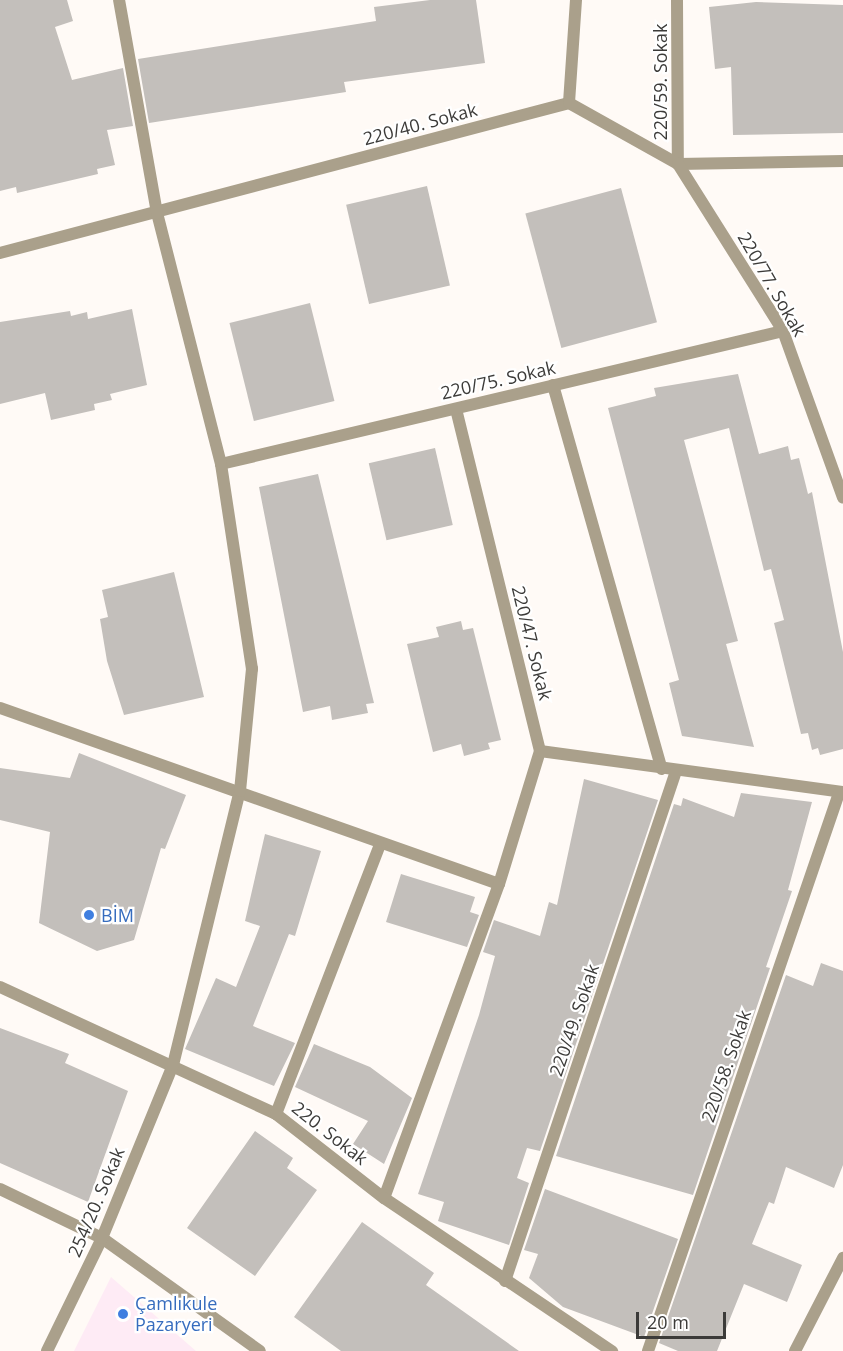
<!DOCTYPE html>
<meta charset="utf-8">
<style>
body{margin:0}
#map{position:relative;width:843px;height:1351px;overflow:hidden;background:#fffaf6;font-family:"Open Sans",sans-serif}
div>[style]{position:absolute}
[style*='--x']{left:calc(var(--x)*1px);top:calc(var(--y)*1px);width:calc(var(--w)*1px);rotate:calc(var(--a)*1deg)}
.commercial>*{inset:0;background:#feebf5}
.building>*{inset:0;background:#c3bfbb;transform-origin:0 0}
.minor>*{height:12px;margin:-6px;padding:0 6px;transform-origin:6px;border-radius:6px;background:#aaa08b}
.tertiary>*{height:12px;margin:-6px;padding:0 6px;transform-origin:6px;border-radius:6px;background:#aaa08b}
.dots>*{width:16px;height:16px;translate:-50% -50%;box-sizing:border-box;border:3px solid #fff;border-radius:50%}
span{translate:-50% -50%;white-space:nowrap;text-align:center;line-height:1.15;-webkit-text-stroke:4.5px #fff;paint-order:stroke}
.street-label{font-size:18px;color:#3c3b39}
.shop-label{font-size:18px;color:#366cbe}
.left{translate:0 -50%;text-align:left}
.scale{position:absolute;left:636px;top:1312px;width:90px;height:27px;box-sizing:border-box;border:3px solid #3c3b39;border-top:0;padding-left:8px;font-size:18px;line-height:21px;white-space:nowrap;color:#3c3b39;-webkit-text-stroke:4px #fff;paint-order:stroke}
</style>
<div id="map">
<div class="commercial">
<i style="clip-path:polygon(111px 1277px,196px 1351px,74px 1351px)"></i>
</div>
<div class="building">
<i style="clip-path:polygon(0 0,67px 0,73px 21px,55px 27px,72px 80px,123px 68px,133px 126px,107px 130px,115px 165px,97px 169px,98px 174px,17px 193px,16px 187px,0 191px)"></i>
<i style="clip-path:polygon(430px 0,476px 0,485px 63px,344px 82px,346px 92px,149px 123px,138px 59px,376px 21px,374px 7px)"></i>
<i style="clip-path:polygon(756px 2px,843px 5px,843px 133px,733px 135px,731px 67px,715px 69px,709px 7px)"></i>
<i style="left:427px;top:186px;width:102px;height:83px;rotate:77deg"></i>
<i style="left:621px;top:188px;width:139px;height:99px;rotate:75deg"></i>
<i style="left:310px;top:303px;width:101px;height:83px;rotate:76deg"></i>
<i style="clip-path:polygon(132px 309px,147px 385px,110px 394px,112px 400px,94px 404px,95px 410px,51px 420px,45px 393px,0 404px,0 322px,70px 311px,71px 316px,87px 312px,88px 319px)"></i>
<i style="clip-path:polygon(738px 374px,759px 454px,788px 446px,791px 460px,799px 458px,808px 494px,812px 492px,843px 652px,843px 749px,820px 755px,818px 748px,812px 750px,808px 733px,801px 734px,774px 623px,784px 620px,771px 569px,764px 571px,729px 428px,684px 440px,738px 641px,726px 644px,754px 747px,682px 736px,669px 683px,679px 680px,608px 408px,656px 396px,654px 388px)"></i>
<i style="left:435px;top:448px;width:79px;height:68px;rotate:77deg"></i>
<i style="clip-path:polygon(318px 474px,374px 703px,366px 704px,368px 713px,332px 720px,330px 706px,303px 712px,259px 487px)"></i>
<i style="clip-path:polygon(174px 572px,204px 697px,124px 715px,107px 661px,100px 619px,108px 617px,102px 590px)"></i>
<i style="clip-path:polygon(461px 621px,463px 630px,473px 628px,501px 740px,488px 743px,490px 749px,464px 756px,461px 744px,433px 752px,407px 644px,439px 637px,436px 627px)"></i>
<i style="clip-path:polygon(79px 753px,186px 795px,165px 849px,161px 848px,134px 940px,97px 951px,39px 923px,50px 832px,0 820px,0 768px,70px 778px)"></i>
<i style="clip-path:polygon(584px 779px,658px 800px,540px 1151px,527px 1148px,517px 1178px,529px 1183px,509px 1245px,438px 1221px,444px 1202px,418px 1194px,479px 1015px,495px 956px,483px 952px,494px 920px,540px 936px,549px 902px,557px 905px)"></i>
<i style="clip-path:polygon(741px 793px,812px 802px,788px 890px,792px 891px,766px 967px,770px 968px,693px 1195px,556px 1156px,674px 804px,681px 806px,683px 798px,734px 817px)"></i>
<i style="clip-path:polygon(265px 834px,321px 851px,295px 936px,289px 934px,253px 1026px,295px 1043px,274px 1086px,185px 1049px,216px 978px,236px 987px,260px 926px,245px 921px)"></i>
<i style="clip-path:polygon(401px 874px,475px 897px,470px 912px,479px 915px,467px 947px,386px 922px)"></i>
<i style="clip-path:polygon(821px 963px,843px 971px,843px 1165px,834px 1188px,786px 1167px,774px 1204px,769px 1202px,752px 1244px,802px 1265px,787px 1302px,744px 1284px,717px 1351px,678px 1351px,659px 1343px,786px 975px,813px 986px)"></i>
<i style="clip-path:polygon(0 1028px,69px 1054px,65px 1063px,128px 1091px,88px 1202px,0 1163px)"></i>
<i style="clip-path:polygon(314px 1044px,370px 1067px,412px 1098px,384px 1164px,353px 1144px,368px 1121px,295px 1087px)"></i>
<i style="clip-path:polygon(255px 1131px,293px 1158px,287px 1168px,317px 1190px,255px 1276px,187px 1228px)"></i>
<i style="clip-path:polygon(545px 1189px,678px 1239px,644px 1337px,563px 1307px,529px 1278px,538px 1254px,524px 1250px)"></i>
<i style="clip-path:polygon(362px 1222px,434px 1273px,426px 1285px,519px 1351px,341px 1351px,294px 1317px)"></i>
</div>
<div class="minor">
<i style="--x:677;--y:0;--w:164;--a:89.7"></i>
<i style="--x:678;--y:164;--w:165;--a:-1"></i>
<i style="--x:0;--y:253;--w:588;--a:-14.77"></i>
<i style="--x:553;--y:385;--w:399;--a:74.2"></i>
<i style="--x:456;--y:409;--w:352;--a:76.2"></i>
<i style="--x:540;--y:751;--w:139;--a:107.1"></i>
<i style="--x:221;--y:464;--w:578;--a:-13.31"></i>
<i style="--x:0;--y:708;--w:529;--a:19.43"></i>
<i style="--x:499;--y:884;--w:334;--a:110.1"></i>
<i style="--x:540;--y:751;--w:306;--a:7.7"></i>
<i style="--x:0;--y:987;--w:304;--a:24.7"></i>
<i style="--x:276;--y:1114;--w:137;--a:37.9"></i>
<i style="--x:384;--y:1198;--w:275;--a:33.9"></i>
<i style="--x:276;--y:1114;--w:288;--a:-68.9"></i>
<i style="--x:0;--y:1189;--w:113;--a:25.7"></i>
<i style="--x:102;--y:1238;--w:194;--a:35.6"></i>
<i style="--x:505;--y:1281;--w:538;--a:-71.46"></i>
<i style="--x:47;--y:1351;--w:126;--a:-64"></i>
<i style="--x:102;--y:1238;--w:187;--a:-67.7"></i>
<i style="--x:173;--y:1065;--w:282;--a:-76.3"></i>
<i style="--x:240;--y:791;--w:123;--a:-84.4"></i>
<i style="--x:252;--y:669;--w:207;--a:-98.6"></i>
<i style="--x:221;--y:464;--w:259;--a:-104.3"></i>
<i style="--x:157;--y:213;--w:216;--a:-100.1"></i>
<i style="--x:648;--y:1351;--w:590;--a:-71.1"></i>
</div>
<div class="tertiary">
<i style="--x:576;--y:0;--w:103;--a:93.9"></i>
<i style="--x:569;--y:103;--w:125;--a:29.2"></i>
<i style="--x:678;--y:164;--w:197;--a:57.8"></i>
<i style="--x:783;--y:331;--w:177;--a:70.2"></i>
<i style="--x:795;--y:1351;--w:105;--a:-62.7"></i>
</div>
<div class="dots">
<i style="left:89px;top:915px;background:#3f7fe0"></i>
<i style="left:123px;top:1314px;background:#3f7fe0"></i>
</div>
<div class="street-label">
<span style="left:660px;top:82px;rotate:-90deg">220/59. Sokak</span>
<span style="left:420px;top:124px;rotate:-15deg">220/40. Sokak</span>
<span style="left:772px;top:284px;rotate:60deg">220/77. Sokak</span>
<span style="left:498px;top:380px;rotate:-13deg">220/75. Sokak</span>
<span style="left:532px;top:643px;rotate:76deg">220/47. Sokak</span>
<span style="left:574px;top:1020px;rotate:-71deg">220/49. Sokak</span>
<span style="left:726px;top:1066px;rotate:-71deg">220/58. Sokak</span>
<span style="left:330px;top:1133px;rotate:38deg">220. Sokak</span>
<span style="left:96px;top:1202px;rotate:-67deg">254/20. Sokak</span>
</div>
<div class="shop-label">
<span class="left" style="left:101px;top:915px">BİM</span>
<span class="left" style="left:135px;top:1314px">Çamlıkule<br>Pazaryeri</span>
</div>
<div class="scale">20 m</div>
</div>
